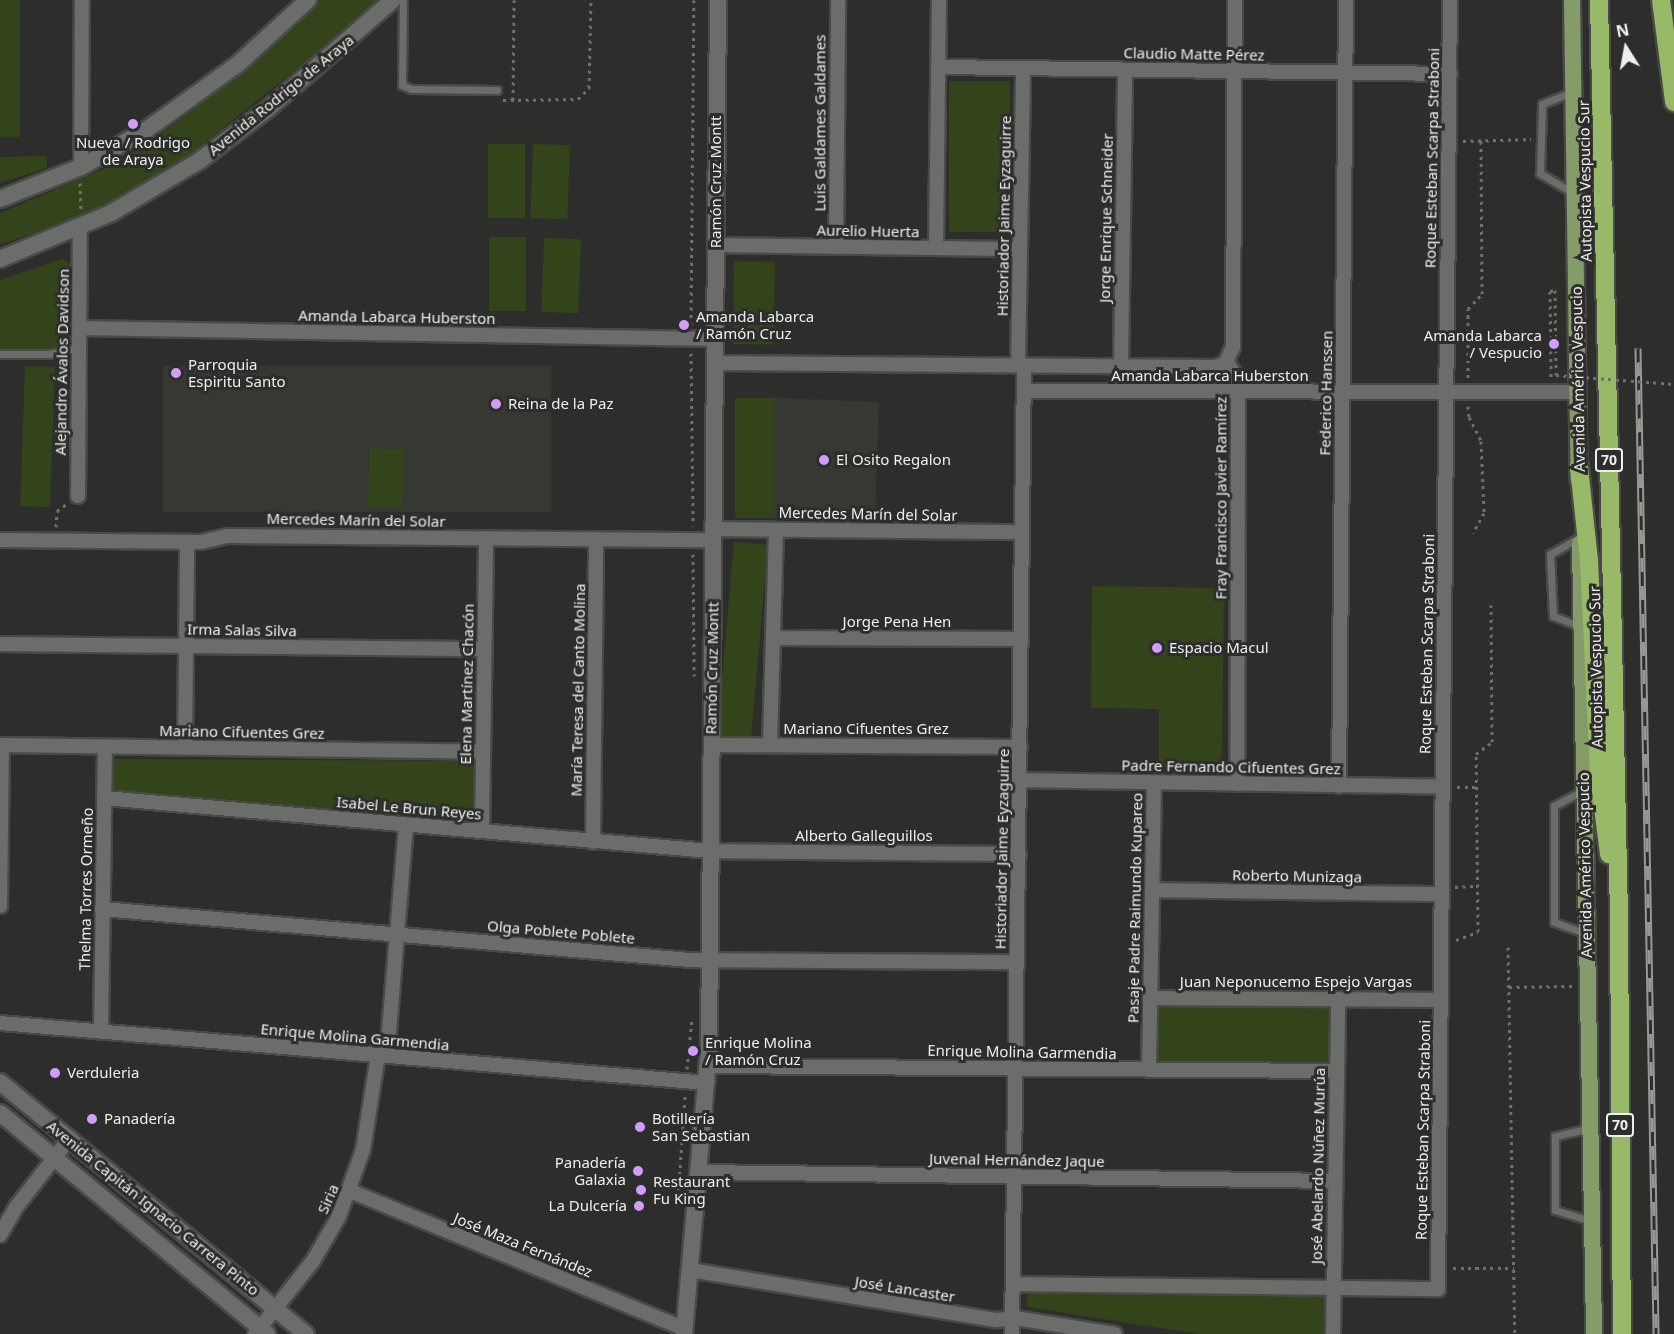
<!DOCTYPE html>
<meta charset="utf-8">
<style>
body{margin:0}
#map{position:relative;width:1674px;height:1334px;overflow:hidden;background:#2d2e2b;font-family:"Noto Sans",sans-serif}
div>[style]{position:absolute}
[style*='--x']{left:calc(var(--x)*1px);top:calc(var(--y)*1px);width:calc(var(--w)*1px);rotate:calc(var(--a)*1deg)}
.built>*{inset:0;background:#363931;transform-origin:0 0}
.green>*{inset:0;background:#33431a;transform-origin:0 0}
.path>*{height:3px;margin-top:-1.5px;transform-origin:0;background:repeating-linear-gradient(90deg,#70716e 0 3px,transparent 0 7.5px)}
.roads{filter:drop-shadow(2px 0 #494a48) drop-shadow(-2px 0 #494a48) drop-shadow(0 2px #494a48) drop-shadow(0 -2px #494a48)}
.service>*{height:7px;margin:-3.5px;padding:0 3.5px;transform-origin:3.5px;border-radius:3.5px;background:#6b6d6a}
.minor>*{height:14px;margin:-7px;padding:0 7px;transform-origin:7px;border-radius:7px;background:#6b6d6a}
.tertiary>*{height:16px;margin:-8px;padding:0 8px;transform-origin:8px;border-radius:8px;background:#6b6d6a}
.secondary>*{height:16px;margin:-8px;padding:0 8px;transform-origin:8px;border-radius:8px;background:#6b6d6a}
.primary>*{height:16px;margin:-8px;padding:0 8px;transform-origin:8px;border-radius:8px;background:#859b69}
.motorway>*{height:18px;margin:-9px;padding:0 9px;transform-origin:9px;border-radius:9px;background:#97b968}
.rail>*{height:7px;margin-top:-3.5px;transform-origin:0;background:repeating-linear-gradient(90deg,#2d2e2b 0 14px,#979896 0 28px);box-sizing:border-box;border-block:2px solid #979896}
.path-bridge>*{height:3px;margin-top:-1.5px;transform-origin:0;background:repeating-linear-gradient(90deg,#70716e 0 3px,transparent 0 7.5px)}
.dots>*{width:16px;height:16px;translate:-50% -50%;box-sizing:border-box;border:3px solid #2d2e2b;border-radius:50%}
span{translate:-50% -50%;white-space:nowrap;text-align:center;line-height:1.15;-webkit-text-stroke:6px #2d2e2b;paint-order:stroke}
.shield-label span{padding:2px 4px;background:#2d2e2b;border:2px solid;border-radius:4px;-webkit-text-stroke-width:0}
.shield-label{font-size:14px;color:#edeeed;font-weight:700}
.street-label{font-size:15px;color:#edeeed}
.poi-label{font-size:15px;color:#edeeed}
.left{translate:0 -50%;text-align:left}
.right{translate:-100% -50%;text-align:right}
.north{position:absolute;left:1596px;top:18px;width:60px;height:60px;-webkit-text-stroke:4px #2d2e2b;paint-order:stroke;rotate:349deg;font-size:16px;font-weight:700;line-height:24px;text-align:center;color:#edeeed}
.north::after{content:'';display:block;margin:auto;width:21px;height:27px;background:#edeeed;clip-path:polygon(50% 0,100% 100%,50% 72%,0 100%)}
</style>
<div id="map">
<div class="built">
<i style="left:163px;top:366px;width:388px;height:146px"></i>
<i style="left:773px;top:398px;width:106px;height:121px;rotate:2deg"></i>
</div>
<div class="green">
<i style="left:0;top:0;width:20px;height:137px"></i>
<i style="clip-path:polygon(318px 0,383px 0,187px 157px,138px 188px,80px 216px,0 245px,0 213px,104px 169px,148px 143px,205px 101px)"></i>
<i style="left:1010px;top:81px;width:151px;height:61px;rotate:90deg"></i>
<i style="left:488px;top:144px;width:37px;height:74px"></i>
<i style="left:533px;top:144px;width:37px;height:74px;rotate:2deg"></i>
<i style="clip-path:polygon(47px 156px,47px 168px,0 183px,0 157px)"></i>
<i style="left:489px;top:237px;width:37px;height:74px"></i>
<i style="left:544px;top:238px;width:37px;height:74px;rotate:2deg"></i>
<i style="clip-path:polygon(62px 259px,71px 264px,69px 356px,0 355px,0 280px)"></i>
<i style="left:734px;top:261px;width:41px;height:83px;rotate:1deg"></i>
<i style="left:25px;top:366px;width:30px;height:140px;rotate:2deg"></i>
<i style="left:735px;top:398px;width:38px;height:120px"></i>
<i style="left:370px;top:448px;width:34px;height:59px;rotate:2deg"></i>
<i style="left:734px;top:542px;width:34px;height:195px;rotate:5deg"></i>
<i style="clip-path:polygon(1092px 586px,1224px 588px,1222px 771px,1159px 770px,1159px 709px,1091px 708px)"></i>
<i style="clip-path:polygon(114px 759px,475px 761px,472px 821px,112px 790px)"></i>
<i style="left:1156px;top:1001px;width:177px;height:66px;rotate:1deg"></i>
<i style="clip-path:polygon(1028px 1293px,1324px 1296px,1324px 1334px,1199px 1334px,1027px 1307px)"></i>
</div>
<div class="path">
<i style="--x:503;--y:100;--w:75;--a:-0.8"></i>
<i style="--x:578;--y:99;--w:16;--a:-45"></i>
<i style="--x:589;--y:88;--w:88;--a:-88.7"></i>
<i style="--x:513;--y:100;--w:100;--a:-89.4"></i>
<i style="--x:1463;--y:141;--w:68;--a:-1.7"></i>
<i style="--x:80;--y:183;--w:26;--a:88"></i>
<i style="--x:1550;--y:291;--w:86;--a:89.3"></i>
<i style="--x:691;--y:325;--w:325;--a:-89.5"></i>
<i style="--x:691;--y:353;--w:173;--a:89.3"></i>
<i style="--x:1468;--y:378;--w:69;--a:-90"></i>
<i style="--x:1468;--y:309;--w:21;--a:-47"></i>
<i style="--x:1482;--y:294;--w:154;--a:-90.4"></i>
<i style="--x:1468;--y:406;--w:11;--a:85"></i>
<i style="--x:1469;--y:417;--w:27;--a:63"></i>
<i style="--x:1481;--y:441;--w:72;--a:87.6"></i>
<i style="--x:1484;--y:513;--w:23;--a:119"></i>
<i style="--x:56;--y:527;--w:16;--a:-86"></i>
<i style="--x:57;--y:511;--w:14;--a:-36"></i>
<i style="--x:693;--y:554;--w:122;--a:89.5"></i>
<i style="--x:1457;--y:787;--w:19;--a:0"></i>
<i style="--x:1455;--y:887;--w:22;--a:-3"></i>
<i style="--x:1456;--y:940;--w:23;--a:-20"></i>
<i style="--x:1478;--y:932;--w:178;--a:-90.6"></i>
<i style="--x:1476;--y:754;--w:20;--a:-37"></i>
<i style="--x:1492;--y:742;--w:137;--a:-90.4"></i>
<i style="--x:1508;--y:947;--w:387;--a:89"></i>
<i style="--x:1509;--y:987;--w:64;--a:-0.9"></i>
<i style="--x:687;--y:1069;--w:50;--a:-84.3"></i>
<i style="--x:678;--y:1197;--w:101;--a:-86"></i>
<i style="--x:1453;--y:1268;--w:61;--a:0"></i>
</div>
<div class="roads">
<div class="service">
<i style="--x:403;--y:0;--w:85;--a:90.7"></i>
<i style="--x:402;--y:85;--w:10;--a:24"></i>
<i style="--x:411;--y:89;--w:86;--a:0.7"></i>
<i style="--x:1573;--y:193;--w:39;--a:-149"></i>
<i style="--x:1540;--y:173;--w:69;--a:-88.3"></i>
<i style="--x:1542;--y:104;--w:35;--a:-22"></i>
<i style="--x:0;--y:354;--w:48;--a:0"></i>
<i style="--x:48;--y:354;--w:32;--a:-11"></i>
<i style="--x:1580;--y:537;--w:34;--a:150"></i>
<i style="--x:1550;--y:554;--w:62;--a:87.2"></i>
<i style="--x:1553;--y:616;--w:30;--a:21"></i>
<i style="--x:1584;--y:790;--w:34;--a:152"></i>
<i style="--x:1554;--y:806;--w:116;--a:90"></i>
<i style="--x:1554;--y:922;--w:33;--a:20"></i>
<i style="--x:1590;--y:1128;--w:36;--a:167"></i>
<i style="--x:1555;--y:1136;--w:74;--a:90"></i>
<i style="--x:1555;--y:1210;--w:38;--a:17"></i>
</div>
<div class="minor">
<i style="--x:938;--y:67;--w:512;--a:0.78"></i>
<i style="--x:81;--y:167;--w:167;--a:-89.7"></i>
<i style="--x:716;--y:245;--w:304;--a:0.8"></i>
<i style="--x:836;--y:247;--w:247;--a:-89.5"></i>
<i style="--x:936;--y:248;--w:248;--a:-89.3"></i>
<i style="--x:80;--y:328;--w:635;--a:0.99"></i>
<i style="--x:1227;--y:362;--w:17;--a:57"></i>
<i style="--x:1236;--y:376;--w:16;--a:83"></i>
<i style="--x:1238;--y:392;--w:392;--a:90.1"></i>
<i style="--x:714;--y:363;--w:501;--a:0.46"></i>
<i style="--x:1215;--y:367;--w:10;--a:-17"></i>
<i style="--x:1225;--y:364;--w:19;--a:-65"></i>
<i style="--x:1233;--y:347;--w:347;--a:-89.7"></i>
<i style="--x:1018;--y:365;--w:297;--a:-89"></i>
<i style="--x:1121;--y:366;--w:296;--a:-89.2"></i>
<i style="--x:1024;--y:391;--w:553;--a:0.1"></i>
<i style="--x:78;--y:496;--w:268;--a:-89.6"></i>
<i style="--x:713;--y:529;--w:309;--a:0.6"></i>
<i style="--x:0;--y:540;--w:201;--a:0.6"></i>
<i style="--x:201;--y:542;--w:28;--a:-13"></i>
<i style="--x:228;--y:536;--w:485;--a:0.5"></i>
<i style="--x:773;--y:638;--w:248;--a:0.2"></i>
<i style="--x:0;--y:644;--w:484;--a:0.6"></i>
<i style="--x:0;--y:745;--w:483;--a:0.8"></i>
<i style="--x:711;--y:745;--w:309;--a:0.4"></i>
<i style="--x:770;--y:745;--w:215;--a:-88.4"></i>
<i style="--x:185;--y:748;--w:206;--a:-89.4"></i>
<i style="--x:1019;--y:780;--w:424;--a:0.9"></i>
<i style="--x:1339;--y:786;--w:786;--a:-89.49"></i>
<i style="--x:104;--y:798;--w:608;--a:5"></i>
<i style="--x:710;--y:851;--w:309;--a:0.6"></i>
<i style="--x:482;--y:831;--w:293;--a:-89.2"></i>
<i style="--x:593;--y:842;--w:303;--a:-89.4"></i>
<i style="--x:1152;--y:890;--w:289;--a:0.8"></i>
<i style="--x:0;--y:906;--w:161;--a:-89.3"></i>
<i style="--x:102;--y:909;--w:590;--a:4.96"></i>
<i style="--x:690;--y:960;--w:327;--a:0.4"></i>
<i style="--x:1150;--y:998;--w:291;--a:0.4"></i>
<i style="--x:0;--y:1023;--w:710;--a:4.85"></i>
<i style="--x:101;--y:1032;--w:285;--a:-89.2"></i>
<i style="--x:387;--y:1056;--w:232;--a:-85.3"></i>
<i style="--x:708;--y:1066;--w:628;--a:0.46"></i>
<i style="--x:1149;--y:1070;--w:287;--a:-89"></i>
<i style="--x:699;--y:1172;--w:636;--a:0.81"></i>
<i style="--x:350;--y:1191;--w:361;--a:22.4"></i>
<i style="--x:0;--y:1235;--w:34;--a:-60"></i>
<i style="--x:17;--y:1206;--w:85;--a:-52.2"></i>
<i style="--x:690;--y:1270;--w:311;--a:9.3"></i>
<i style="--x:997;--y:1320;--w:18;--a:-6"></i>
<i style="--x:1015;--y:1318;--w:101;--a:9.1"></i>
<i style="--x:1015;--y:1284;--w:423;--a:0.7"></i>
<i style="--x:1438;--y:1289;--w:1289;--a:-89.47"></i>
<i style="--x:255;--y:1334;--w:93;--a:-51.5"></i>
<i style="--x:313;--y:1261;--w:52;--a:-60"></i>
<i style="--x:339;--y:1216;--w:70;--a:-70"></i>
<i style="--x:363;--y:1150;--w:96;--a:-81"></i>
<i style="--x:1012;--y:1334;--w:969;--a:-89.29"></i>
<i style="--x:1333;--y:1334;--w:335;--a:-89.1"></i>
</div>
<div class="tertiary">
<i style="--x:0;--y:1082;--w:396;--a:39.5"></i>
<i style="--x:0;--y:1113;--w:347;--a:39.6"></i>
<i style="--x:684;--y:1334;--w:285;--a:-85"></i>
<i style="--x:709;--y:1050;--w:1050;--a:-89.51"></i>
</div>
<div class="secondary">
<i style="--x:0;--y:199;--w:87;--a:-21.6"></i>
<i style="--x:81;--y:167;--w:78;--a:-29.8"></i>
<i style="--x:149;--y:128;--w:110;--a:-35.7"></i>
<i style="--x:238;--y:64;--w:95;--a:-42.4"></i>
<i style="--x:0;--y:259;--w:120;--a:-22.5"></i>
<i style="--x:111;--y:213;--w:102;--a:-30.6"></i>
<i style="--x:199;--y:161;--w:88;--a:-37.1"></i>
<i style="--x:269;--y:108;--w:164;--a:-41.1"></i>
</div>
<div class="primary">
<i style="--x:1572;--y:0;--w:479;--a:89.2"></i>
<i style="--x:1580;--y:544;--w:790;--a:88.98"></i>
</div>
<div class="motorway">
<i style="--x:1599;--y:0;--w:920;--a:88.75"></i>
<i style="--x:1619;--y:920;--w:414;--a:89.6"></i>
<i style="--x:1661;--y:0;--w:103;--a:82.7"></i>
<i style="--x:1579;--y:467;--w:95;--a:83.9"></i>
<i style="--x:1589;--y:561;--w:215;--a:87.3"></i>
<i style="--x:1599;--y:776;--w:79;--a:82.7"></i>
</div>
</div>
<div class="rail">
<i style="--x:1638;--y:348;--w:986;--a:88.95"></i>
</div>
<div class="path-bridge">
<i style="--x:1550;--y:291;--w:5;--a:-11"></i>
<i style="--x:1555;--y:290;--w:85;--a:89.3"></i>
<i style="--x:1556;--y:375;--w:118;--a:4.4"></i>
</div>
<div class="dots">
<i style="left:133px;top:124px;background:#d09dfe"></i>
<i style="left:684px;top:325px;background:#d09dfe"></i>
<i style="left:1554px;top:344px;background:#d09dfe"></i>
<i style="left:176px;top:373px;background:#d09dfe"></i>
<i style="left:496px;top:404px;background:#d09dfe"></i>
<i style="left:824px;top:460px;background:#d09dfe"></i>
<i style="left:1157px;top:648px;background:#d09dfe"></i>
<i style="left:693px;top:1051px;background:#d09dfe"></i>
<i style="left:55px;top:1073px;background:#d09dfe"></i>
<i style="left:92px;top:1119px;background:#d09dfe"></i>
<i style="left:640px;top:1127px;background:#d09dfe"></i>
<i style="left:638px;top:1171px;background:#d09dfe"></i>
<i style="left:641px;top:1190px;background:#d09dfe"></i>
<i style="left:639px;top:1206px;background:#d09dfe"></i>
</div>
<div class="shield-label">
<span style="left:1609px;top:460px">70</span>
<span style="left:1620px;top:1125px">70</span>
</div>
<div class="street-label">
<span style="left:1194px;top:54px;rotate:1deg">Claudio Matte Pérez</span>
<span style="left:281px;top:95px;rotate:-39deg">Avenida Rodrigo de Araya</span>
<span style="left:820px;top:123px;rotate:-90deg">Luis Galdames Galdames</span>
<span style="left:1432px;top:158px;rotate:-89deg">Roque Esteban Scarpa Straboni</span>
<span style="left:1585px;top:181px;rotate:-91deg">Autopista Vespucio Sur</span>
<span style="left:716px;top:182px;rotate:-90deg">Ramón Cruz Montt</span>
<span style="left:1004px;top:216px;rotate:-89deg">Historiador Jaime Eyzaguirre</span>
<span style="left:1106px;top:218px;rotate:-89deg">Jorge Enrique Schneider</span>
<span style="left:868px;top:231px;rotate:1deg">Aurelio Huerta</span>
<span style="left:397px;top:317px;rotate:1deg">Amanda Labarca Huberston</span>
<span style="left:62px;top:362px;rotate:-89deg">Alejandro Ávalos Davidson</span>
<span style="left:1210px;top:376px">Amanda Labarca Huberston</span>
<span style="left:1578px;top:379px;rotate:-91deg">Avenida Américo Vespucio</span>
<span style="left:1326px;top:393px;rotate:-89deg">Federico Hanssen</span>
<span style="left:1221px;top:498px;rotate:-90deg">Fray Francisco Javier Ramírez</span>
<span style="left:868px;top:514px;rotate:1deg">Mercedes Marín del Solar</span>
<span style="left:356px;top:520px;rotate:1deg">Mercedes Marín del Solar</span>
<span style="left:897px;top:622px">Jorge Pena Hen</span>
<span style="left:242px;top:630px;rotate:1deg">Irma Salas Silva</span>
<span style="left:1427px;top:644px;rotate:-89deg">Roque Esteban Scarpa Straboni</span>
<span style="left:1596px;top:667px;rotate:-91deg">Autopista Vespucio Sur</span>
<span style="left:712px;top:668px;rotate:-89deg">Ramón Cruz Montt</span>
<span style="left:467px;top:684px;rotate:-89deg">Elena Martínez Chacón</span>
<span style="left:578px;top:690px;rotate:-89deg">María Teresa del Canto Molina</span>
<span style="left:866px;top:729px">Mariano Cifuentes Grez</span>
<span style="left:242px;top:732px;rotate:1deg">Mariano Cifuentes Grez</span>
<span style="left:1231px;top:767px;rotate:1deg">Padre Fernando Cifuentes Grez</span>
<span style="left:409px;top:808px;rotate:5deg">Isabel Le Brun Reyes</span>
<span style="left:864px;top:836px">Alberto Galleguillos</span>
<span style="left:1002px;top:849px;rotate:-89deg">Historiador Jaime Eyzaguirre</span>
<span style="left:1585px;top:865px;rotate:-91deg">Avenida Américo Vespucio</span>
<span style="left:1297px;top:876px;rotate:1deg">Roberto Munizaga</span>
<span style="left:86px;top:889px;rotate:-89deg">Thelma Torres Ormeño</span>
<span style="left:1135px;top:908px;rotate:-89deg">Pasaje Padre Raimundo Kupareo</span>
<span style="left:561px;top:932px;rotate:5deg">Olga Poblete Poblete</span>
<span style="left:1296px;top:982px">Juan Neponucemo Espejo Vargas</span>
<span style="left:355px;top:1037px;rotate:5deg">Enrique Molina Garmendia</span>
<span style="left:1022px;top:1052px;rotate:1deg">Enrique Molina Garmendia</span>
<span style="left:1423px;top:1130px;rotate:-89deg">Roque Esteban Scarpa Straboni</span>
<span style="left:1017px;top:1160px;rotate:1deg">Juvenal Hernández Jaque</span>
<span style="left:1318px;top:1166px;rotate:-89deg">José Abelardo Núñez Murúa</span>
<span style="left:328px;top:1199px;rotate:-66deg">Siria</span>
<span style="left:153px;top:1208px;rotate:39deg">Avenida Capitán Ignacio Carrera Pinto</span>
<span style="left:523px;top:1245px;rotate:22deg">José Maza Fernández</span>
<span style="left:905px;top:1289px;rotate:9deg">José Lancaster</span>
</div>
<div class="poi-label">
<span style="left:133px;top:151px">Nueva / Rodrigo<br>de Araya</span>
<span class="left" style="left:696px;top:325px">Amanda Labarca<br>/ Ramón Cruz</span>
<span class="right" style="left:1542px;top:344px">Amanda Labarca<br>/ Vespucio</span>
<span class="left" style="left:188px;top:373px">Parroquia<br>Espiritu Santo</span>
<span class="left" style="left:508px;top:404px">Reina de la Paz</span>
<span class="left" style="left:836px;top:460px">El Osito Regalon</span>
<span class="left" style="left:1169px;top:648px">Espacio Macul</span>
<span class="left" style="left:705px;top:1051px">Enrique Molina<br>/ Ramón Cruz</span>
<span class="left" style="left:67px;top:1073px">Verduleria</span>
<span class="left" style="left:652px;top:1127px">Botillería<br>San Sebastian</span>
<span class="left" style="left:104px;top:1119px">Panadería</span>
<span class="right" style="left:626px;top:1171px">Panadería<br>Galaxia</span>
<span class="left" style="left:653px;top:1190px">Restaurant<br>Fu King</span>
<span class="right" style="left:627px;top:1206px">La Dulcería</span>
</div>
<div class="north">N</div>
</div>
